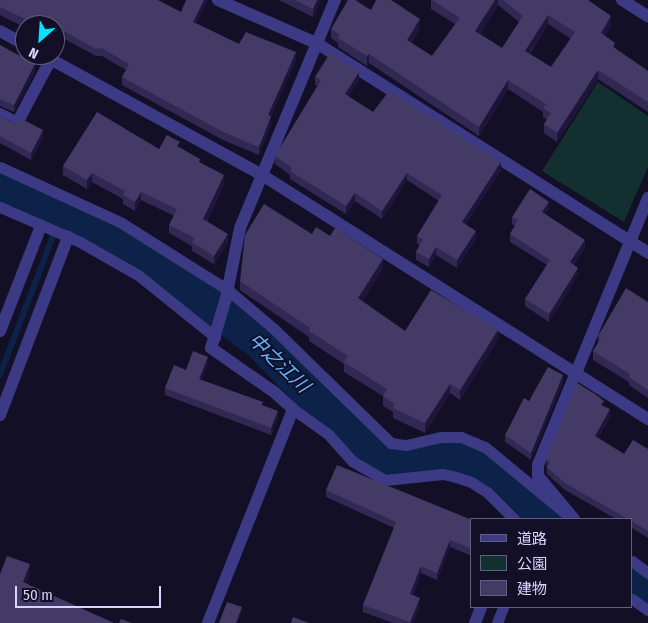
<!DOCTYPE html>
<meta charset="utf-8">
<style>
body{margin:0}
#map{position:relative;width:648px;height:623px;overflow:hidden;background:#130f26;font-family:"Fira Sans Condensed","Noto Sans JP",sans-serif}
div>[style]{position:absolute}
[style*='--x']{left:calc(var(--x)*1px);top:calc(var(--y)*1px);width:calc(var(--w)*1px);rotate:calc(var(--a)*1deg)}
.green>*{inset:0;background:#12302f}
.stream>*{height:5.5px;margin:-2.75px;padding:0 2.75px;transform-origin:2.75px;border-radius:2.75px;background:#0c2248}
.river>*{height:35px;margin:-17.5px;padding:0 17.5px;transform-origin:17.5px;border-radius:17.5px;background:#0c2248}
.lane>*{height:11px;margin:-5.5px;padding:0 5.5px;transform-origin:5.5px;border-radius:5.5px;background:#3d3a85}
.street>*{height:12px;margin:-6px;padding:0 6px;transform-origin:6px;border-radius:6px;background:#3d3a85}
.wall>*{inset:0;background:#312854}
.shaded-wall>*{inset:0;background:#1d163a}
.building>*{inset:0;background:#433a66}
span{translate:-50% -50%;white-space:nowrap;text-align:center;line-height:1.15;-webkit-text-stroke:4px #130f26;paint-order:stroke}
.water-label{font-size:19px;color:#62b6ff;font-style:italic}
.legend{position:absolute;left:470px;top:518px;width:162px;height:90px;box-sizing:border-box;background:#130f26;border:1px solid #625e7d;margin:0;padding:6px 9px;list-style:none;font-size:15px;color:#d9d4ff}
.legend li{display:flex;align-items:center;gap:10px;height:25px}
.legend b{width:25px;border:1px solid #625e7d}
.north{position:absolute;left:15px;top:15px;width:50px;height:50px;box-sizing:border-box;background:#130f26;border:1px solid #625e7d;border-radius:50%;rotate:206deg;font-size:14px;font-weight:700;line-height:20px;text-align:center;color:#d9d4ff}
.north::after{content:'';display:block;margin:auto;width:18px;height:22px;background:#00e5ff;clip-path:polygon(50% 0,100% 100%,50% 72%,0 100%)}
.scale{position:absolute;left:15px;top:586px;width:146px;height:22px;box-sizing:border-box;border:2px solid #d9d4ff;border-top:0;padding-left:6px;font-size:15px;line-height:18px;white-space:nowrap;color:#d9d4ff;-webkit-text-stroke:4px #130f26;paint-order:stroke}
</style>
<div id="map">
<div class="green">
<i style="clip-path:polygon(598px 82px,648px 116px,648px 167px,624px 222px,542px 171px)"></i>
</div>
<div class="stream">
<i style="--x:0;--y:375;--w:149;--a:-69.1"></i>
</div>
<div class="river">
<i style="--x:0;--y:188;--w:158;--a:25.9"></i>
<i style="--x:142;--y:257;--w:143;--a:35.6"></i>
<i style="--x:258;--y:340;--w:161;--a:45.5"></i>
<i style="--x:371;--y:455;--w:19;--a:28"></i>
<i style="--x:388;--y:464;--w:15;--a:4"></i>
<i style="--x:403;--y:465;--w:34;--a:-17"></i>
<i style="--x:435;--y:455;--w:23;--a:0"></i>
<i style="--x:458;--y:455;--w:25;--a:27"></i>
<i style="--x:480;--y:466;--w:85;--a:38.3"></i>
<i style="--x:632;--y:580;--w:19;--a:35"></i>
</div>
<div class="lane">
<i style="--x:0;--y:167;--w:132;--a:24.6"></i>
<i style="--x:120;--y:222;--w:128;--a:32.2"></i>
<i style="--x:228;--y:290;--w:59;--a:40.2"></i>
<i style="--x:273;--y:328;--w:165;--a:44.3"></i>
<i style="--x:391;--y:443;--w:15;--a:8"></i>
<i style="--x:406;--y:445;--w:36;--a:-13"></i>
<i style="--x:441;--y:437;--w:20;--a:0"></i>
<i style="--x:461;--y:437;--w:26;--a:23"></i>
<i style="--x:485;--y:447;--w:112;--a:39.5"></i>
<i style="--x:0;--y:207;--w:87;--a:23.6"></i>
<i style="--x:80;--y:242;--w:67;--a:29.6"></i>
<i style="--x:138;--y:275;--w:99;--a:38.8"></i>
<i style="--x:293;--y:409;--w:43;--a:35.5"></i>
<i style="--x:328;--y:434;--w:36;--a:48"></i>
<i style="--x:352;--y:461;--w:38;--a:30"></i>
<i style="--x:385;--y:480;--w:58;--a:-5.9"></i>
<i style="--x:443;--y:474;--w:13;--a:13"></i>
<i style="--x:456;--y:477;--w:16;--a:18"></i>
<i style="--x:471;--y:482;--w:19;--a:32"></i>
<i style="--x:487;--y:492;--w:38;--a:45"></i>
<i style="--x:632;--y:561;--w:20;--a:37"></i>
<i style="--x:632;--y:599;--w:19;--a:35"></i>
<i style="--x:497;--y:623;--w:17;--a:-69"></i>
</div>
<div class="street">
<i style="--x:218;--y:0;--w:109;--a:23.7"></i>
<i style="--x:318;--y:44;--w:391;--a:32.3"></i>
<i style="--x:622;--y:0;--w:31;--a:32"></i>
<i style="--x:0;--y:31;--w:29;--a:29"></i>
<i style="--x:43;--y:55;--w:250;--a:28.7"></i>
<i style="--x:262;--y:175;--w:457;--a:32.3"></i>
<i style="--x:0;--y:114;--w:19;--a:28"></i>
<i style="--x:17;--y:123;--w:72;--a:-62"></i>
<i style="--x:0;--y:331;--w:113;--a:-68.7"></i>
<i style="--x:0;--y:415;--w:191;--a:-69.1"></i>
<i style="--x:574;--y:519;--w:56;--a:-129.9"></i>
<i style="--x:538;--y:476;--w:11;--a:-90"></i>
<i style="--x:538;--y:465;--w:289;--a:-67.6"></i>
<i style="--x:208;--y:623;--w:230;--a:-68.3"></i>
<i style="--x:293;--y:409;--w:25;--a:-138"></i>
<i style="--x:274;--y:392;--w:77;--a:-145.1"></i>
<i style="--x:211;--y:348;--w:52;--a:-73.3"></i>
<i style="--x:226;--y:298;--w:71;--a:-78.7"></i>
<i style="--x:240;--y:228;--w:247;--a:-67.4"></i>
<i style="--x:475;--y:623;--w:17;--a:-69"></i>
</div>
<div class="wall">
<i style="clip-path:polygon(0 0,181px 12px,208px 0,196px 23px,239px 44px,296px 60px,271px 116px,271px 124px,259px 155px,223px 140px,122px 85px,122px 77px,126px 70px,102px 56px,96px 56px,55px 34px,55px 25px,25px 25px,25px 33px,22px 31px,22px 26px,0 15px)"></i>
<i style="clip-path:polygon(279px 0,321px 0,313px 17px)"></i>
<i style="clip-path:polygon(evenodd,431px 0,588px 0,611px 26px,605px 36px,615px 48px,648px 71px,648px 112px,598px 79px,557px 142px,544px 133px,544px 124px,547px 120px,543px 117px,543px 112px,508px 89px,479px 136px,369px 63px,367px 66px,338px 47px,338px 43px,331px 38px,331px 29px,371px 10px,420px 29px,411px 43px,432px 56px,455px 24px,431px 9px,431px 0,498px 5px,519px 22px,502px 48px,480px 34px,498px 5px,431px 0,548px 24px,571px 39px,551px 67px,530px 54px,548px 24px)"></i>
<i style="clip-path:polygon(0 45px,35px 71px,14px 112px,0 106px)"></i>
<i style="clip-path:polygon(315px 77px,359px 80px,348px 97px,373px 112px,501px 170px,466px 224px,476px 239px,457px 268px,436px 255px,429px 267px,416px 260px,416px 252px,420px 245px,417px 244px,417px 236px,439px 201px,407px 180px,382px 219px,355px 201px,346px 214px,290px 179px,290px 175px,275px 164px,275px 156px,318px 86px,315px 85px)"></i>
<i style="clip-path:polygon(0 116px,43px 137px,31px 160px,0 143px)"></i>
<i style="clip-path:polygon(180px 148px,200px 163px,224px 184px,207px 221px,228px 242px,214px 264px,192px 251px,192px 246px,169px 233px,169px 225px,174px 216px,141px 200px,135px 211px,123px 204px,123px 199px,92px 182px,87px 189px,63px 175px,63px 166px,159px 149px)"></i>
<i style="clip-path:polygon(549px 209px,545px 214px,585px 247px,574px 264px,578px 275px,549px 322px,525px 306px,525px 299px,547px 265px,510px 242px,510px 234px,515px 226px,512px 224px,512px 217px)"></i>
<i style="clip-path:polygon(312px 234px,383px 269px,362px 301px,405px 331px,498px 339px,460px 400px,450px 393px,425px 433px,393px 418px,393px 412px,383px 406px,383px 396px,344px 372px,344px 364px,309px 341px,309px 337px,240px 290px,240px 281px)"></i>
<i style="clip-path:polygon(648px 302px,648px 398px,629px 385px,629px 382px,593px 360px,593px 351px,598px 343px,598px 336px)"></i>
<i style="clip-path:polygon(208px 364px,201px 380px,263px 406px,278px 418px,271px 435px,165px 395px,165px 388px,186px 370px)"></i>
<i style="clip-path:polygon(563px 382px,531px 460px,505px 442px,505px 435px,529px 401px)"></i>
<i style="clip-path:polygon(604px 406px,610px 417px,598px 438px,624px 454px,648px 449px,648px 538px,632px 528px,632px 519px,616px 519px,565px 490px,547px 474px,546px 459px)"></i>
<i style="clip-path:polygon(326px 490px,472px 520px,472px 556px,450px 547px,437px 580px,421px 573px,413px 595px,420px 605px,413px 623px,393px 623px,363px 612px,363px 605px,394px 528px,326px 497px)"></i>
</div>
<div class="shaded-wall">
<i style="clip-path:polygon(204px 0,208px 0,193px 30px,193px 22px)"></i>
<i style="clip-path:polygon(317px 0,321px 0,313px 17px,313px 9px)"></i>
<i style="clip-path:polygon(495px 0,498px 0,498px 5px,475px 41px,475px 31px)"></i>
<i style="clip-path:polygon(548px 15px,548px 24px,525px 60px,525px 51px)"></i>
<i style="clip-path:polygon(611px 16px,611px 26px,601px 43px,601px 33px)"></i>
<i style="clip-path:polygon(420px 19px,420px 29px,407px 50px,407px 40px)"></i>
<i style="clip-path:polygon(296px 52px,296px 60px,268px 123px,268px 115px)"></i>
<i style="clip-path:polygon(369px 54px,369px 63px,367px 66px,367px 56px)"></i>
<i style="clip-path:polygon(35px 64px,35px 71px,14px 112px,14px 105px)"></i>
<i style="clip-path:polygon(598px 70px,598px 79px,557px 142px,557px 133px)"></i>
<i style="clip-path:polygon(359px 72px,359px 80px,345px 102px,345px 94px)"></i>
<i style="clip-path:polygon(508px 80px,508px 89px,479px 136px,479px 127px)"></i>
<i style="clip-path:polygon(271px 116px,271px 124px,259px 155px,259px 147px)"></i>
<i style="clip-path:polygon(43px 130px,43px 137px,31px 160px,31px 153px)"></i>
<i style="clip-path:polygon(501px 162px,501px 170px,462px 230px,462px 222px)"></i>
<i style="clip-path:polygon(92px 173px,92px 182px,87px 189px,87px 180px)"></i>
<i style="clip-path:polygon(407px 173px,407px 180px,382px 219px,382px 211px)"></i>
<i style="clip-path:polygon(224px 175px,224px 184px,203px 228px,203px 219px)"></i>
<i style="clip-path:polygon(141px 192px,141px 200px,135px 211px,135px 202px)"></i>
<i style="clip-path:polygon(355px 193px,355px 201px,346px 214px,346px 206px)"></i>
<i style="clip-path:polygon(549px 202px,549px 209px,542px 219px,542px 212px)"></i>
<i style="clip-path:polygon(476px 231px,476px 239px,457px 268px,457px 260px)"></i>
<i style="clip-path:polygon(228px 234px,228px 242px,214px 264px,214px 256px)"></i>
<i style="clip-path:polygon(585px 240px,585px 247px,570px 269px,570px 262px)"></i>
<i style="clip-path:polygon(436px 247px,436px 255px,429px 267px,429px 259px)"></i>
<i style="clip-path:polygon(383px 259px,383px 269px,358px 308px,358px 298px)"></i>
<i style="clip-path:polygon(578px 268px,578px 275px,549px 322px,549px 314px)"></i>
<i style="clip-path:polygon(498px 330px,498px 339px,460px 400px,460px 390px)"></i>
<i style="clip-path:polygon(208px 357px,208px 364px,199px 386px,199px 379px)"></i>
<i style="clip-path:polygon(563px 375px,563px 382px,531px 460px,531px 453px)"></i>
<i style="clip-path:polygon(450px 384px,450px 393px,425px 433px,425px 423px)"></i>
<i style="clip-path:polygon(610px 409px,610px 417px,595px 443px,595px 436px)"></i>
<i style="clip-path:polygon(278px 411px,278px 418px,271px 435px,271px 428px)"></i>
<i style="clip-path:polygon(450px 540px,450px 547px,437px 580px,437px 573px)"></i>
<i style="clip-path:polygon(30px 564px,30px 575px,23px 593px,23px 582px)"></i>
<i style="clip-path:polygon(421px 566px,421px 573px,410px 601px,410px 594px)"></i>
<i style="clip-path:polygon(420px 598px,420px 605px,413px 623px,410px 623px)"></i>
<i style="clip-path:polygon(242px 607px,242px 611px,237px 623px,236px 623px)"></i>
</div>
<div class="building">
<i style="clip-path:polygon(0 0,158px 0,181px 12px,186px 0,204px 0,193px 22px,239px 44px,246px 32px,296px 52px,268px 115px,271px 116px,259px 147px,223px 132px,122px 77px,129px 64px,102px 48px,96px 49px,55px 26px,55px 25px,53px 25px,46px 21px,43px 25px,26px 25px,22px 23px,25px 19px,0 7px)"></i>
<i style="clip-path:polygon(295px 0,317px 0,313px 9px)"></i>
<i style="clip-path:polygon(evenodd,348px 0,355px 0,371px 10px,376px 0,391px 0,420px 19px,407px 40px,432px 56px,460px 18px,432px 0,495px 0,475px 31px,502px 48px,523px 16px,503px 0,588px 0,611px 16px,601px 33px,615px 43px,613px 47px,648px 71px,648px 102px,598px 70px,557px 133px,544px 124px,551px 113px,543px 108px,546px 104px,508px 80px,479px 127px,369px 54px,367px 56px,338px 38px,340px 35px,331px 29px,348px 0,548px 15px,575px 32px,551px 67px,525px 51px,548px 15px)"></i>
<i style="clip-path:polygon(0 45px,35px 64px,14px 105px,0 99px)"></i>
<i style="clip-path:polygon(330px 53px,359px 72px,345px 94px,373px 112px,389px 91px,501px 162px,462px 222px,476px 231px,457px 260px,436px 247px,429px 259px,416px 252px,423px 239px,417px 236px,442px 195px,407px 173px,382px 211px,355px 193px,346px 206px,290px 171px,292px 168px,275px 156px,321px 80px,315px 77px)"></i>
<i style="clip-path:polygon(97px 112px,159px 149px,167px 135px,180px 142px,177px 146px,200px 159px,199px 162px,224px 175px,203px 219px,228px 234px,214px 256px,192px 242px,195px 238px,169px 225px,177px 209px,141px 192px,135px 202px,123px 195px,125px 191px,92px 173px,87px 180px,63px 166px)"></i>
<i style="clip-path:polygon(0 116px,13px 123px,24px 120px,43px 130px,31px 153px,0 136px)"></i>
<i style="clip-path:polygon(530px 189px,549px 202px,542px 212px,585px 240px,570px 262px,578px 268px,549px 314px,525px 299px,550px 260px,510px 234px,518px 220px,512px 217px)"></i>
<i style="clip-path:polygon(264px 204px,312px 234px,316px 227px,330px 236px,335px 228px,383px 259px,358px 298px,405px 331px,431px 290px,498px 330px,460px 390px,450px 384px,425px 423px,393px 408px,395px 404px,383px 396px,387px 389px,344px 362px,348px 356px,309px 331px,310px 328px,240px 281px,245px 235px)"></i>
<i style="clip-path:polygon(626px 288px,648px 302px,648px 390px,629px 377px,630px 374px,593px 351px,601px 338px,598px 336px)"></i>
<i style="clip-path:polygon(193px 351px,208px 357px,199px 379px,263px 402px,262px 405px,278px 411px,271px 428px,165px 388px,174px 365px,186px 370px)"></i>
<i style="clip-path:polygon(548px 367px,563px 375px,531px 453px,505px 435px,524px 398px,529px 401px)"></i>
<i style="clip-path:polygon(577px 383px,595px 394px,604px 401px,601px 405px,610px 409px,595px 436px,624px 454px,633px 440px,648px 449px,648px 531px,632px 521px,632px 519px,628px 519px,565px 483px,547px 467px,550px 463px,546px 459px)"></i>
<i style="clip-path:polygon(337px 465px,472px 520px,472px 549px,450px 540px,437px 573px,421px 566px,410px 594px,420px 598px,410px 622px,363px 605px,396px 522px,326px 490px)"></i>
<i style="clip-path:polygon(7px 556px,30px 564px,23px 582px,114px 623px,0 623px,0 574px)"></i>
<i style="clip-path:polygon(227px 602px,242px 607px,236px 623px,219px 623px)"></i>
<i style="clip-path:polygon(293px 617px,309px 623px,291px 623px)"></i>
<i style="clip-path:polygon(121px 619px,132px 623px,119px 623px)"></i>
</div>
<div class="water-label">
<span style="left:279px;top:363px;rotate:44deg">中之江川</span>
</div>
<ul class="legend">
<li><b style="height:6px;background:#3d3a85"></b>道路</li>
<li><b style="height:14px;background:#12302f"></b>公園</li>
<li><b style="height:14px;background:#433a66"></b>建物</li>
</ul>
<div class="north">N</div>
<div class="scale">50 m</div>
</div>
